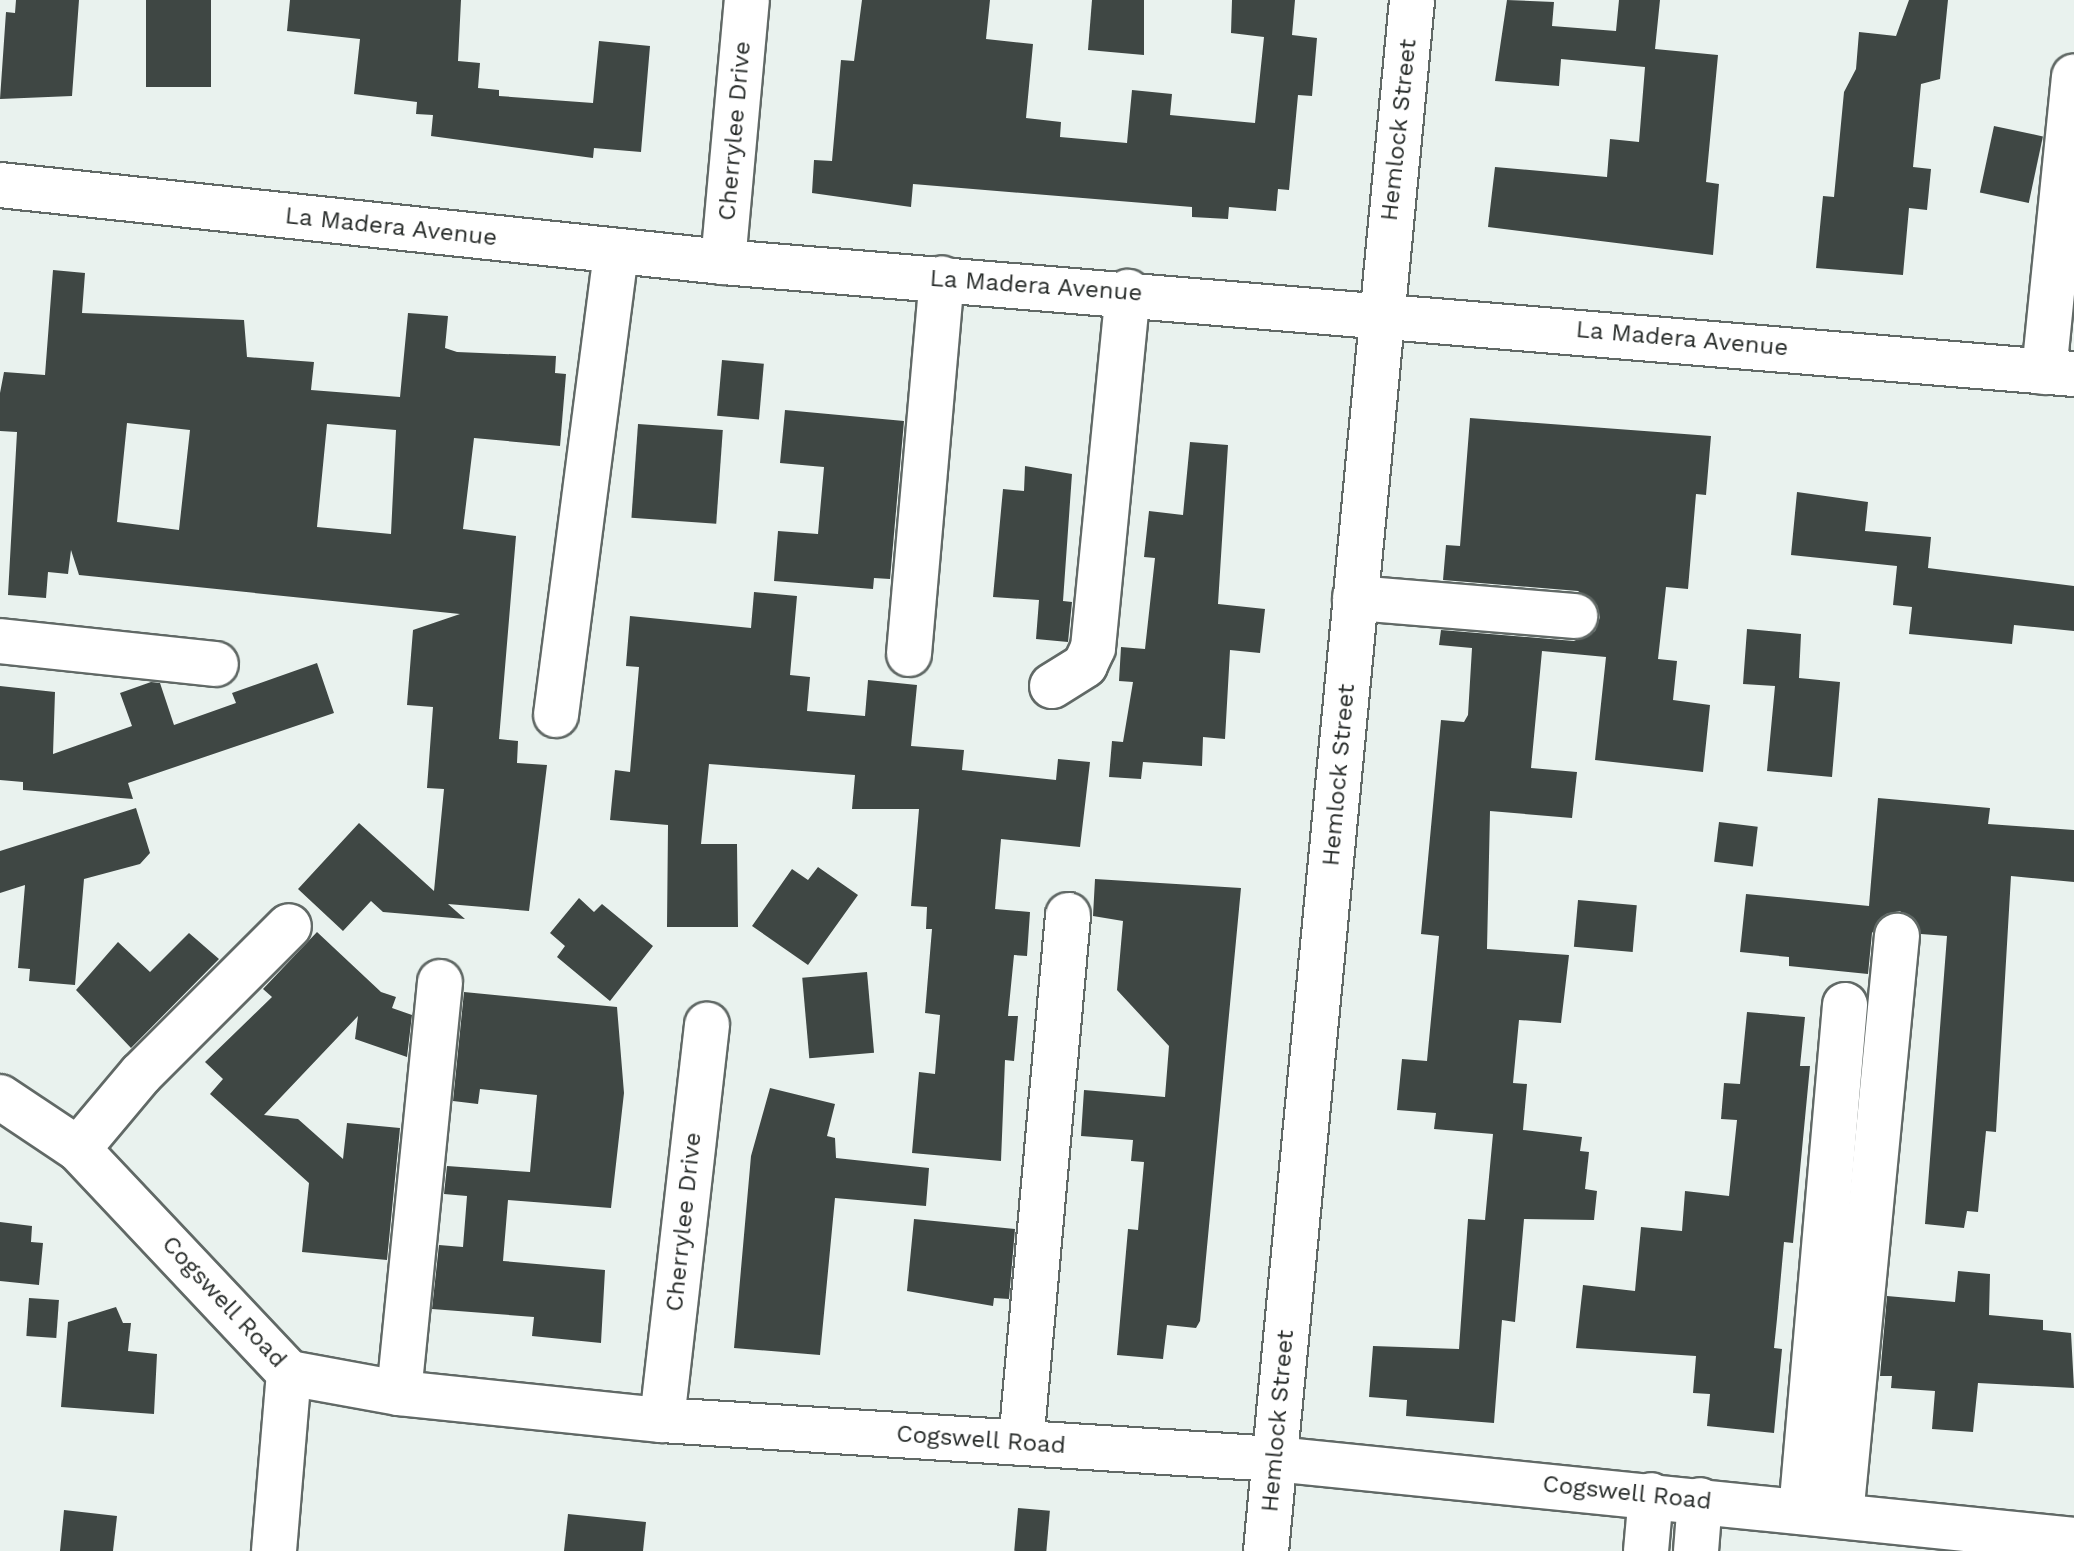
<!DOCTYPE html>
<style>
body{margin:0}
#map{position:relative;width:2074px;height:1551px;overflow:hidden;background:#e9f2ee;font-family:"Work Sans",sans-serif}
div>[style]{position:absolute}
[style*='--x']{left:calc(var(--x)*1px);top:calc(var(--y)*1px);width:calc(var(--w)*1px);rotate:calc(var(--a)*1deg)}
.building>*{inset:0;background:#3f4744;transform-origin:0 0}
.roads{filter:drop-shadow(2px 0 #616966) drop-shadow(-2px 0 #616966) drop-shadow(0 2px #616966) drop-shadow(0 -2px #616966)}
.minor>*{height:44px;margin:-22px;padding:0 22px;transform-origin:22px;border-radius:22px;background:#fff}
span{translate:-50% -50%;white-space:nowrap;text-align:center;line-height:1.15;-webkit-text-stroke:8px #fff;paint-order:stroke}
.street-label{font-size:24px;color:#292d2b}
</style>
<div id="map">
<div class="building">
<i style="clip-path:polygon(16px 0,79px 0,72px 96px,0 99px,6px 12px,15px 13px)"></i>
<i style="left:146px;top:0;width:65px;height:87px"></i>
<i style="clip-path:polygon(290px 0,461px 0,458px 61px,480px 63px,478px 88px,499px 90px,499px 96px,593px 103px,599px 41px,650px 46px,641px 152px,594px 148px,593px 158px,431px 136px,433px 115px,416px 114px,417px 102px,354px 94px,360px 39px,287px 31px)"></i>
<i style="clip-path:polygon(862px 0,990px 0,986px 39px,1033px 44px,1026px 118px,1061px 122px,1060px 137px,1127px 143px,1132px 90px,1172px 94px,1170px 115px,1255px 123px,1264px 37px,1231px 33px,1232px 0,1295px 0,1292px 35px,1317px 38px,1312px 96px,1298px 95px,1289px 190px,1278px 189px,1276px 211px,1229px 207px,1228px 219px,1192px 217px,1192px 207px,913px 184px,911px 207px,812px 193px,814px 160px,832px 161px,841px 60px,854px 61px)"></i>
<i style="clip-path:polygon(1092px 0,1144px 0,1144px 55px,1088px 50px)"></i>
<i style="clip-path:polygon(1507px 0,1554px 2px,1552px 26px,1616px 31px,1619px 0,1660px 0,1655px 49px,1718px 55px,1706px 182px,1719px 184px,1713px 255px,1488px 227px,1495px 167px,1607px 177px,1610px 139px,1639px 142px,1645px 67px,1561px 59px,1559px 86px,1495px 81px)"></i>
<i style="clip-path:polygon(1909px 0,1948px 0,1940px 79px,1921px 84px,1913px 167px,1931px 169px,1927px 210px,1909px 208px,1903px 275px,1816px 268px,1823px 196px,1834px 197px,1844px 92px,1856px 69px,1859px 32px,1896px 36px)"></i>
<i style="left:1994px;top:126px;width:50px;height:68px;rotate:12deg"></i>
<i style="clip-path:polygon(evenodd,53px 270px,85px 273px,82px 313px,244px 320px,247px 357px,314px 362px,311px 390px,400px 397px,408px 313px,448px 316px,445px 348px,457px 352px,556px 356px,555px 373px,566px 374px,560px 446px,474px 438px,463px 529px,516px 536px,499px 739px,518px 741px,517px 763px,547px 765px,529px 911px,448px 904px,465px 919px,383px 912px,371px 901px,343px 931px,298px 889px,359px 823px,434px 891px,444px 789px,427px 788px,433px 707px,407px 705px,413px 630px,460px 614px,79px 575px,71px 550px,68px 574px,48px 572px,46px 598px,8px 595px,17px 432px,0 431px,0 393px,4px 372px,45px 375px,53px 270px,127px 423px,190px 430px,179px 530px,117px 522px,127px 423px,53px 270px,327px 424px,396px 430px,391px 534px,317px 527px,327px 424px)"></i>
<i style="left:722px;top:360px;width:42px;height:56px;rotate:5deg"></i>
<i style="clip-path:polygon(785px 410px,904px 421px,890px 579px,874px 578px,873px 589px,774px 581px,778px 531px,818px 534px,824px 467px,780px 463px)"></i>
<i style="clip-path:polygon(1470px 418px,1711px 436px,1706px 495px,1696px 494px,1688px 589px,1666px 587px,1658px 659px,1677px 661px,1673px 700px,1710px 705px,1703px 772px,1595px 760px,1606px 657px,1542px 651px,1531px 768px,1577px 772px,1572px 818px,1490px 811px,1487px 949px,1569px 955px,1561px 1023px,1519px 1020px,1513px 1083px,1527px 1084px,1523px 1130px,1582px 1137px,1580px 1151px,1589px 1152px,1585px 1189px,1597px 1191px,1594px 1220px,1524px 1219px,1515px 1322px,1502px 1320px,1494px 1423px,1406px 1416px,1407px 1400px,1369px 1397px,1373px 1346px,1459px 1349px,1468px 1219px,1485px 1220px,1493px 1134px,1434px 1129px,1436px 1113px,1397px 1110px,1402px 1059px,1427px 1061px,1439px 936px,1421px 934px,1441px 720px,1464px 722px,1468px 715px,1472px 648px,1439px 645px,1441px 630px,1574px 641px,1595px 631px,1600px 617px,1597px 605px,1578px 591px,1443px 580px,1446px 545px,1460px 546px)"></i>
<i style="left:638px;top:424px;width:85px;height:94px;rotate:4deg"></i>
<i style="clip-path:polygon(1190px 442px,1228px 445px,1218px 604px,1265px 609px,1260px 653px,1230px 650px,1225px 739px,1203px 737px,1202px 766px,1143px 762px,1141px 779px,1109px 777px,1112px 741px,1123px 742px,1133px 682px,1119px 681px,1121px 647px,1145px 649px,1155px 558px,1144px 557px,1149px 511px,1183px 515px)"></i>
<i style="clip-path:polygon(1025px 466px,1072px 474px,1063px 601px,1072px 602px,1068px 642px,1036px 639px,1039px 600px,993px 597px,1003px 489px,1024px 491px)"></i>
<i style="clip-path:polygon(1797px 492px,1868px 502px,1865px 531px,1931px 537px,1928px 568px,2074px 586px,2074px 631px,2014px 625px,2012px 644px,1909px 634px,1912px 607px,1893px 605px,1897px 566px,1791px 555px)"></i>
<i style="clip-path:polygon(754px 592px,797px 596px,790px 675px,810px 677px,807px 711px,865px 716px,868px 680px,917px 685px,911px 746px,964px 750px,962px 770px,1056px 780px,1058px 759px,1090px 762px,1080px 847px,1001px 839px,995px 909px,1030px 912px,1027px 956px,1014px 955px,1008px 1016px,1018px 1016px,1014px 1061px,1005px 1060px,1001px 1161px,912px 1153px,919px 1072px,935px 1074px,940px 1015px,925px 1013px,932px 929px,926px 929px,927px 907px,911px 906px,919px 809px,852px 809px,855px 775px,709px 764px,701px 844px,737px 844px,738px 927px,667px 927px,668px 825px,610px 820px,615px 770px,630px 772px,639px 667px,626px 666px,630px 616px,751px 628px)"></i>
<i style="clip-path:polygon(1747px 629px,1801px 634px,1799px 678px,1840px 682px,1832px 777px,1767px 771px,1775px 686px,1743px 684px)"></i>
<i style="clip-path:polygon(317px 663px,334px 713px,128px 783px,133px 799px,23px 790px,23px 782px,0 780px,0 686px,55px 692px,53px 754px,132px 726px,120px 693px,151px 682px,160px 683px,174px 725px,236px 703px,232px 693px)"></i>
<i style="clip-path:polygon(1878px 798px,1990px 808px,1988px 824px,2074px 830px,2074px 882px,2011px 876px,1996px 1132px,1986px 1131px,1978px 1212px,1967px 1211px,1964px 1228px,1925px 1224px,1947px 936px,1921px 934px,1900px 911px,1886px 914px,1872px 933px,1868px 974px,1789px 966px,1789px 957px,1740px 952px,1746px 894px,1869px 906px)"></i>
<i style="clip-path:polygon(136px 808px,150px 853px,140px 864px,84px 879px,75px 985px,29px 981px,30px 969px,18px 968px,25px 885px,0 893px,0 851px)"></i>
<i style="left:1719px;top:822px;width:39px;height:40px;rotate:7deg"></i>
<i style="clip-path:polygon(818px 867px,858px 895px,808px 965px,752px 926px,792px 869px,808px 880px)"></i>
<i style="clip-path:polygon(1095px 879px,1241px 888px,1200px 1321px,1196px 1328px,1167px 1325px,1163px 1359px,1117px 1355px,1128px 1229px,1138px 1230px,1144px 1162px,1131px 1161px,1133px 1140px,1081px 1136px,1084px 1090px,1165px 1097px,1169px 1046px,1117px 990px,1123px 921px,1093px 916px)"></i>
<i style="clip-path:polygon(579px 898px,594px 912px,602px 904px,653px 946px,610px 1001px,557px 957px,565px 946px,550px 933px)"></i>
<i style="left:1578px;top:900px;width:59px;height:47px;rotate:5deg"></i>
<i style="clip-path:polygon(317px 932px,381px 992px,396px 997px,392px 1008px,412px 1015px,407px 1057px,355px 1039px,358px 1016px,264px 1115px,298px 1119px,343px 1159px,347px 1123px,400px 1128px,387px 1260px,302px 1252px,309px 1183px,210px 1094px,223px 1079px,205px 1062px,272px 997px,263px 989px)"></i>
<i style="clip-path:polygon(189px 933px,219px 959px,131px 1048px,76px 990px,118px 942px,150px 972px)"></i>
<i style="left:867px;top:972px;width:81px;height:65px;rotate:85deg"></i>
<i style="clip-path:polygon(464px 992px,617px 1007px,624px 1093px,611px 1208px,508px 1200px,503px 1261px,605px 1270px,601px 1343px,532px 1336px,534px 1317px,432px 1309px,439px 1245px,463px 1247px,467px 1196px,444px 1194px,447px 1166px,530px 1172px,537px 1095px,480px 1089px,478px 1104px,453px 1101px)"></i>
<i style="clip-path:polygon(1747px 1012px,1805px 1017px,1800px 1066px,1810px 1066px,1793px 1243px,1784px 1242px,1777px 1319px,1774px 1348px,1782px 1349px,1774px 1433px,1707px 1426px,1710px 1394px,1693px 1393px,1696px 1356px,1576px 1348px,1583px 1285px,1635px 1291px,1641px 1227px,1682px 1231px,1685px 1191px,1729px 1196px,1737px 1120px,1721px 1119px,1724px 1083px,1740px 1084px)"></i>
<i style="clip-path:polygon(770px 1088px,835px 1104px,827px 1136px,835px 1138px,836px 1158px,929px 1168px,926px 1206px,835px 1198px,820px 1355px,734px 1348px,751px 1156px)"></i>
<i style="clip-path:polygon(914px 1219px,1015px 1229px,1009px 1299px,994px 1298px,993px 1306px,907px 1291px)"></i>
<i style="clip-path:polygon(0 1222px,32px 1226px,31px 1242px,43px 1243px,39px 1285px,0 1281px)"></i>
<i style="clip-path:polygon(1958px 1271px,1990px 1274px,1989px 1315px,2043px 1320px,2043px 1330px,2071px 1333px,2074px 1388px,1978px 1383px,1973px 1432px,1932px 1429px,1935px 1391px,1891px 1388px,1892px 1376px,1880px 1376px,1887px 1296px,1955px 1302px)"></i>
<i style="left:29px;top:1298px;width:30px;height:38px;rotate:4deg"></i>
<i style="clip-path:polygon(116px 1307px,123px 1323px,131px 1323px,128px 1351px,157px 1354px,154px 1414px,61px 1407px,68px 1322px)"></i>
<i style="left:1018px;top:1508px;width:32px;height:43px;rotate:5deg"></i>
<i style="clip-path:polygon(64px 1510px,117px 1516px,113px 1551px,60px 1551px)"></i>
<i style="clip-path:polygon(568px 1514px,646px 1522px,643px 1551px,564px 1551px)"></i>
</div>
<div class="roads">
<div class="minor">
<i style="--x:0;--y:185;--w:727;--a:6.08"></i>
<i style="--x:723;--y:262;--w:1356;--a:4.74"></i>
<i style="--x:723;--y:262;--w:263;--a:-84.8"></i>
<i style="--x:2044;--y:372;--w:297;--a:-84.2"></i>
<i style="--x:1355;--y:598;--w:221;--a:4.7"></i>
<i style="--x:0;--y:641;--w:217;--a:6.1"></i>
<i style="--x:909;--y:654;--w:377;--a:-85"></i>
<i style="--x:1052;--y:686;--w:39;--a:-32"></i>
<i style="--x:1085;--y:665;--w:19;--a:-65"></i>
<i style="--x:1093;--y:648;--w:358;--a:-84.4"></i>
<i style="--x:556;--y:715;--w:468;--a:-82.6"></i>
<i style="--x:0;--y:1097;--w:94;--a:33.7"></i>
<i style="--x:78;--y:1149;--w:308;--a:46.7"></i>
<i style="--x:289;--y:1373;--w:112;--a:10.3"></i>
<i style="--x:399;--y:1393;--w:264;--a:5.9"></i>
<i style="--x:662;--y:1420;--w:614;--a:3.64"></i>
<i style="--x:1275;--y:1459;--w:803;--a:5.79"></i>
<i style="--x:78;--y:1149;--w:98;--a:-50"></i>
<i style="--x:141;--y:1074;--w:209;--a:-45"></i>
<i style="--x:399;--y:1393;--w:413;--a:-84.3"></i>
<i style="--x:662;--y:1420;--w:398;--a:-83.5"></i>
<i style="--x:1021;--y:1443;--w:530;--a:-84.91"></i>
<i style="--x:1801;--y:1512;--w:509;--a:-85.04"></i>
<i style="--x:1841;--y:1516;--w:583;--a:-84.49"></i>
<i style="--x:274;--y:1551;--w:179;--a:-85.2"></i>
<i style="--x:1266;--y:1551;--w:1558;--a:-84.62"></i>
<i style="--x:1646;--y:1551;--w:56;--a:-84.9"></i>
<i style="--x:1696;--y:1551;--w:51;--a:-85.5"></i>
</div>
</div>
<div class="street-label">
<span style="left:1399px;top:130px;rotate:-84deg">Hemlock Street</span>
<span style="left:735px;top:131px;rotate:-85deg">Cherrylee Drive</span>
<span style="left:391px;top:227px;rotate:6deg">La Madera Avenue</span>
<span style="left:1036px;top:286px;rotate:4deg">La Madera Avenue</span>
<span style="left:1682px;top:339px;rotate:5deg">La Madera Avenue</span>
<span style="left:1339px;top:775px;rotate:-85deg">Hemlock Street</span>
<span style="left:684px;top:1222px;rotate:-84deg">Cherrylee Drive</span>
<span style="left:224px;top:1302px;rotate:47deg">Cogswell Road</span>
<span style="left:1278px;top:1421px;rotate:-85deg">Hemlock Street</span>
<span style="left:981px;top:1440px;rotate:4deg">Cogswell Road</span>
<span style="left:1627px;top:1493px;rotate:6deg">Cogswell Road</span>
</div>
</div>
